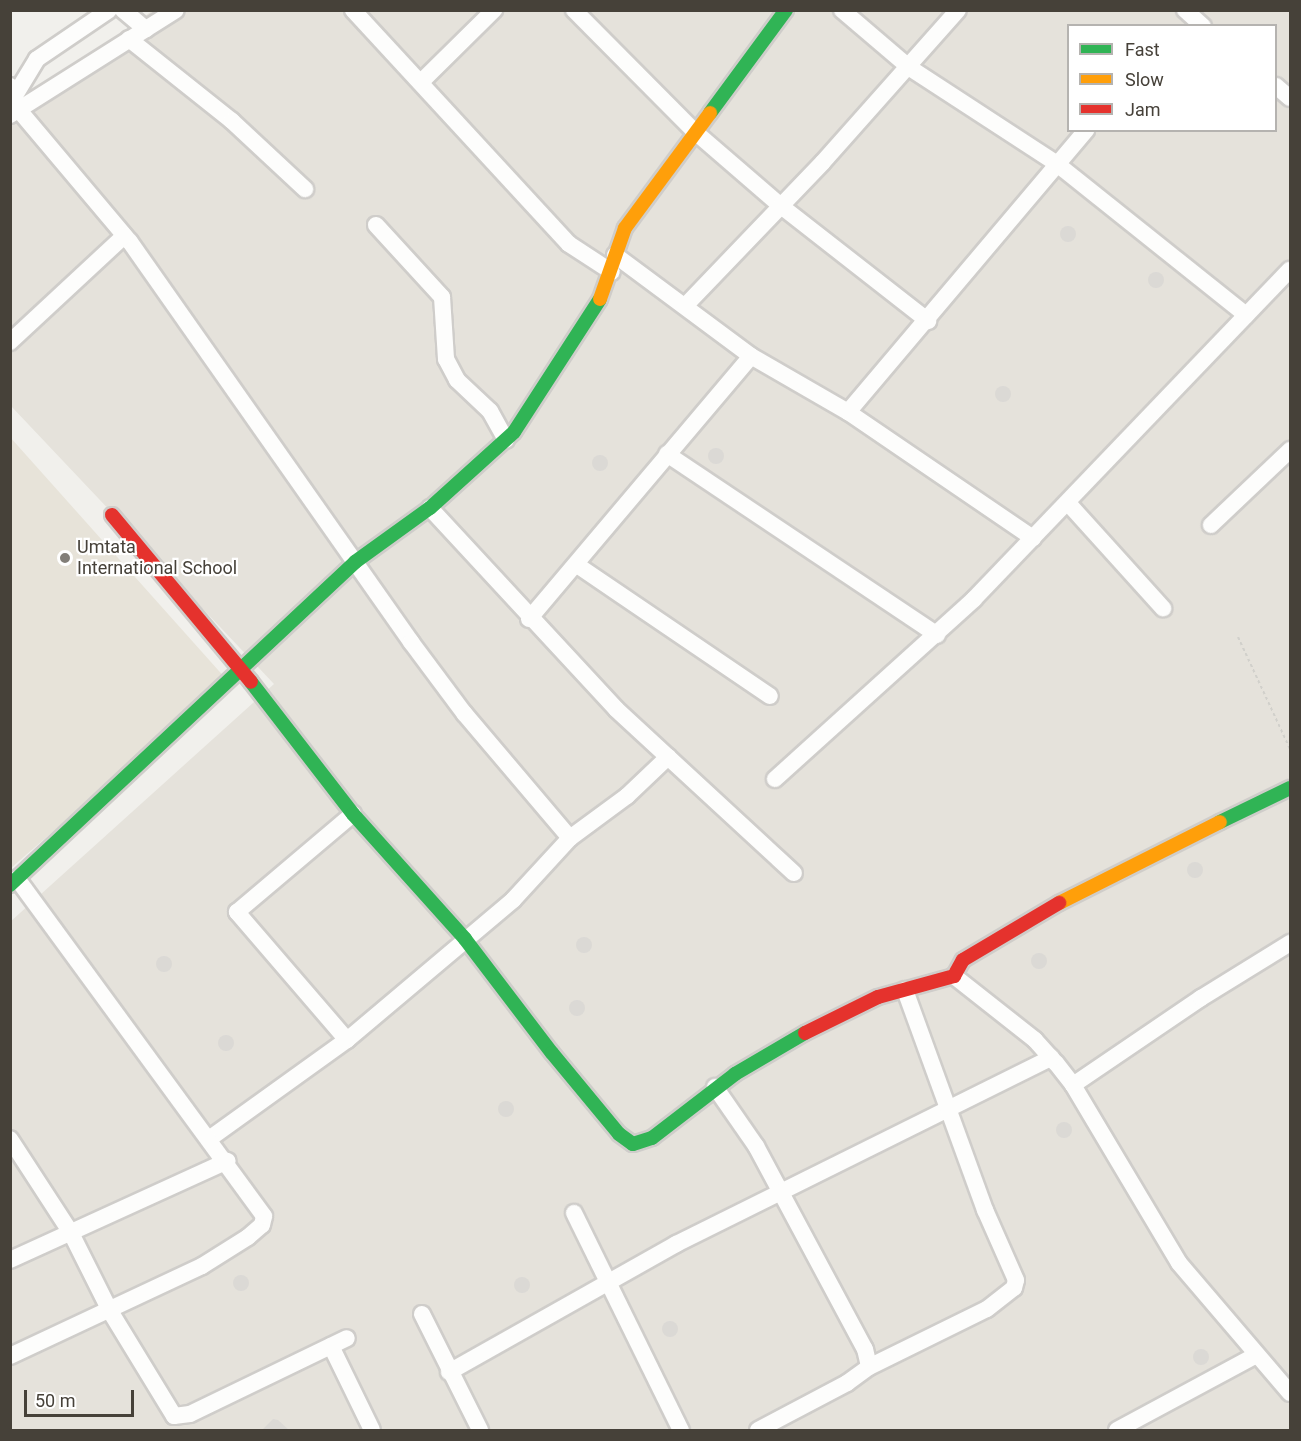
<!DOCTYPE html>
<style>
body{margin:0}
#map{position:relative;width:1301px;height:1441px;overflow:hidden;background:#f1f0ec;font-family:Roboto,sans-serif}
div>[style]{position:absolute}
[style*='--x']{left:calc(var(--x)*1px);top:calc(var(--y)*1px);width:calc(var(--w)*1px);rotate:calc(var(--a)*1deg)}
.residential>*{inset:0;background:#e5e2db}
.education>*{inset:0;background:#e7e3d9}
.building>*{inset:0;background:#dbd9d5}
.round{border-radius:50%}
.path>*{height:2px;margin-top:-1px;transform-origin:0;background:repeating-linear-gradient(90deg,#d1d0cb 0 3px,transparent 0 6px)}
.roads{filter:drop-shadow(2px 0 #cfcdca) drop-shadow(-2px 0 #cfcdca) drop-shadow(0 2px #cfcdca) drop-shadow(0 -2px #cfcdca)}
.street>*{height:16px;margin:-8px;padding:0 8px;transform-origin:8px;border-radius:8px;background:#fdfdfc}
.fast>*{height:14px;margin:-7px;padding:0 7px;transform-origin:7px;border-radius:7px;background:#30b455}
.slow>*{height:14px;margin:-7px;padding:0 7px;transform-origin:7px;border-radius:7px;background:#ff9f0a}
.jam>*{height:14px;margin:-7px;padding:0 7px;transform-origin:7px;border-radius:7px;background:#e5322d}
.dots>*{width:16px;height:16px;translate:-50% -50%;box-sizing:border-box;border:3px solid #fff;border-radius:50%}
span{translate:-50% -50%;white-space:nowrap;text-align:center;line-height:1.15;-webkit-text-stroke:4.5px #fff;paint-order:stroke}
.poi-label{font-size:18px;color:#464139}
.left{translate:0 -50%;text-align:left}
.frame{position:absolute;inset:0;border:12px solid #464139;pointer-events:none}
.legend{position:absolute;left:1067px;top:24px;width:210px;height:108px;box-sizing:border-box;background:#fff;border:2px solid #b5b3b0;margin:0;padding:8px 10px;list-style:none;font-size:18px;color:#464139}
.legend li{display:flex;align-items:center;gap:12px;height:30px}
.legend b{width:30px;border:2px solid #b5b3b0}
.scale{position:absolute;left:24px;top:1390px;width:110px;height:27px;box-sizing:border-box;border:3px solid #464139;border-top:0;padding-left:8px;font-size:18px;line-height:21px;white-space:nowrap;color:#464139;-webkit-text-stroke:4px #fff;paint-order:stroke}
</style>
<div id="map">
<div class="residential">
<i style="clip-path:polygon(evenodd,152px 11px,1290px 11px,1290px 1430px,11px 1430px,10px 922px,274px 684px,11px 406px,11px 112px,152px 11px,1068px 26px,1276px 26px,1276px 130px,1068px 130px,1068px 26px)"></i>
</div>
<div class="education">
<i style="clip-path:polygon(10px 437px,227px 680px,11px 868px,10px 868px)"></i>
</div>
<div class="building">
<i class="round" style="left:1060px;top:226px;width:16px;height:16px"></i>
<i class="round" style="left:1148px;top:272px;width:16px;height:16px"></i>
<i class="round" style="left:995px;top:386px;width:16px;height:16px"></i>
<i class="round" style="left:708px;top:448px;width:16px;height:16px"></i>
<i class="round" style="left:592px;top:455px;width:16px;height:16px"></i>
<i class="round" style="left:1187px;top:862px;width:16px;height:16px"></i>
<i class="round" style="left:576px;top:937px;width:16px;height:16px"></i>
<i class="round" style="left:1031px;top:953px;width:16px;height:16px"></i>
<i class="round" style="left:156px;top:956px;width:16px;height:16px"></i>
<i class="round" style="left:569px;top:1000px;width:16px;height:16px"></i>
<i class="round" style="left:218px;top:1035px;width:16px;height:16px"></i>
<i class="round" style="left:498px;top:1101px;width:16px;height:16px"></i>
<i class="round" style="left:1056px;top:1122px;width:16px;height:16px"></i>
<i class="round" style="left:233px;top:1275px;width:16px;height:16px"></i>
<i class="round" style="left:514px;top:1277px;width:16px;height:16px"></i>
<i class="round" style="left:662px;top:1321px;width:16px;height:16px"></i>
<i class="round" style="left:1193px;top:1349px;width:16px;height:16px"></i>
<i style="clip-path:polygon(273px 1419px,278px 1420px,290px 1431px,261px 1431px)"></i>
</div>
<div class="path">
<i style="--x:1238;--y:637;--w:123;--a:65.1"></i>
</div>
<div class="roads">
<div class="street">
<i style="--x:123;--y:10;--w:30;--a:40"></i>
<i style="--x:353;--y:10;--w:318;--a:47.3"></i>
<i style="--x:569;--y:244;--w:51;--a:33.1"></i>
<i style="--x:574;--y:10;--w:170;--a:45.2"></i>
<i style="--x:694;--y:131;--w:115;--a:40.8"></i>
<i style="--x:781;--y:206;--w:187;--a:38"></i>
<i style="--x:842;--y:10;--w:89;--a:40.5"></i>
<i style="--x:910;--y:68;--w:176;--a:33.1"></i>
<i style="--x:1057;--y:164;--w:242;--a:38.6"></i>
<i style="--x:1185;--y:10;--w:24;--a:42"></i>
<i style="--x:129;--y:39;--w:132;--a:38.5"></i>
<i style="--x:232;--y:121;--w:100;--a:43"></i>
<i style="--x:421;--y:82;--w:103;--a:-44.6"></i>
<i style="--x:10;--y:86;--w:24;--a:71"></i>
<i style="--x:18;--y:109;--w:174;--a:49.9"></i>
<i style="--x:130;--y:242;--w:489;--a:54.9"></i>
<i style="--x:411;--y:642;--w:89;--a:53.3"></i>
<i style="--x:464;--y:713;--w:164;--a:49.7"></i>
<i style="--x:1276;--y:86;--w:18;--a:41"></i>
<i style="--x:14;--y:97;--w:44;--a:-58.8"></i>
<i style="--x:37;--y:59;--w:87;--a:-34.2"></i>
<i style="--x:10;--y:115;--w:196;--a:-32.3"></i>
<i style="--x:376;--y:225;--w:98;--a:47.5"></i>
<i style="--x:442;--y:297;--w:62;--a:86.3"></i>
<i style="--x:446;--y:359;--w:24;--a:62"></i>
<i style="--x:457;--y:380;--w:45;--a:43.2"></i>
<i style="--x:490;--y:411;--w:33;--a:61"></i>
<i style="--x:615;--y:255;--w:169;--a:36.6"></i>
<i style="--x:751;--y:356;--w:112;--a:30"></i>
<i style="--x:848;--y:412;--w:224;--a:34.3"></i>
<i style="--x:685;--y:306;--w:199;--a:-46.2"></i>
<i style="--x:823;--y:162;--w:203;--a:-48.4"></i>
<i style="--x:10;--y:342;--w:156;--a:-42.9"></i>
<i style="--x:848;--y:412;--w:369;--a:-49.8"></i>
<i style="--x:667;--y:454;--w:325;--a:33.8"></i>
<i style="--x:1068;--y:503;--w:142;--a:47.9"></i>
<i style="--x:430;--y:508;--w:274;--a:47.2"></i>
<i style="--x:616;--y:709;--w:242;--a:42.7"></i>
<i style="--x:1211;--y:525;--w:109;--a:-43.5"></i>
<i style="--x:577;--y:565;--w:233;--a:34.2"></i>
<i style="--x:529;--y:619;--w:344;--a:-49.8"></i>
<i style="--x:775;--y:779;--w:268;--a:-42.1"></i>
<i style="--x:974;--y:599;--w:456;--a:-46.2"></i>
<i style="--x:954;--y:976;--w:103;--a:38.3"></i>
<i style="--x:1035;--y:1040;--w:31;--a:48"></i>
<i style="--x:1056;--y:1063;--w:28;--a:52"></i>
<i style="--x:1073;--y:1085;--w:207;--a:59.2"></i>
<i style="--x:1179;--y:1263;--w:171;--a:49.5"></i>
<i style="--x:347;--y:1040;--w:169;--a:-130.7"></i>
<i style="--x:237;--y:912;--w:152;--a:-40.2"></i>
<i style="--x:1073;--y:1085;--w:155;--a:-34.2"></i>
<i style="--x:1201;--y:998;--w:105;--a:-31.7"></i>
<i style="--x:715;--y:1087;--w:72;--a:55.2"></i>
<i style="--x:756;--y:1146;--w:230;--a:61.8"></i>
<i style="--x:865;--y:1349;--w:18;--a:77"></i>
<i style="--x:10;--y:1139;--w:112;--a:57"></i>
<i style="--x:71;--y:1233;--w:87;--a:63.4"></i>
<i style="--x:110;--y:1311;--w:123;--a:58.6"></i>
<i style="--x:174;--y:1416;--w:16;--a:-7"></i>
<i style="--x:190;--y:1414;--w:174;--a:-25.8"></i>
<i style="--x:209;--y:1139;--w:170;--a:-35.7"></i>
<i style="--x:347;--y:1040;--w:217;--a:-40.1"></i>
<i style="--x:513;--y:900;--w:84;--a:-47.4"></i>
<i style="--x:570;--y:838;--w:71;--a:-36.4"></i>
<i style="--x:627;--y:796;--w:57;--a:-43.6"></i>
<i style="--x:574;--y:1213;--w:242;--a:63.8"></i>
<i style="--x:10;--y:1260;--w:239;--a:-24.5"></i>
<i style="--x:422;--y:1314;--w:130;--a:63.4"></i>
<i style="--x:331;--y:1346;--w:93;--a:64"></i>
<i style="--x:10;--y:1356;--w:212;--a:-25.1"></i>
<i style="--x:202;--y:1266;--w:54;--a:-32.2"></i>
<i style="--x:248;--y:1237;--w:18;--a:-41"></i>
<i style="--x:262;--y:1225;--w:9;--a:-77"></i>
<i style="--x:264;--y:1216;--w:418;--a:-126.2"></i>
<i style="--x:449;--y:1372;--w:261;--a:-29.4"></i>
<i style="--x:676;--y:1244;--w:419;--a:-26.4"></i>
<i style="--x:758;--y:1430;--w:101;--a:-27.8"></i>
<i style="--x:847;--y:1383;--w:27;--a:-36"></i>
<i style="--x:869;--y:1367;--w:131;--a:-26.2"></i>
<i style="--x:987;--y:1309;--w:34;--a:-38"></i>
<i style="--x:1014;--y:1288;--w:8;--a:-76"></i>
<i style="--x:1016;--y:1280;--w:77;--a:-113.9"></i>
<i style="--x:985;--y:1210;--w:234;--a:-110"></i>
<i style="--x:1117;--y:1430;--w:158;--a:-28.3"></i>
</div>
<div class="fast">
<i style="--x:710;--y:113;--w:128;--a:-53.6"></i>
<i style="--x:251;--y:682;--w:167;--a:52.3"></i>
<i style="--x:353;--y:814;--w:168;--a:48.1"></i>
<i style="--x:465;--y:939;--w:143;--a:52.7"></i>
<i style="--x:552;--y:1053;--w:105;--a:50.4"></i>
<i style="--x:619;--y:1134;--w:17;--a:36"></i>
<i style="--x:633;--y:1144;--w:20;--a:-18"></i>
<i style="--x:652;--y:1138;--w:105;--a:-37.6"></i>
<i style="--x:735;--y:1074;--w:81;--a:-30.4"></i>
<i style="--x:1220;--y:822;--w:78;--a:-25.9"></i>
<i style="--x:10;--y:885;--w:473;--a:-43.1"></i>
<i style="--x:355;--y:562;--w:92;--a:-35.8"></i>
<i style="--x:430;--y:508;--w:113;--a:-42.1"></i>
<i style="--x:514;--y:432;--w:158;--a:-57.1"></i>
</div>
<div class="slow">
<i style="--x:600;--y:299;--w:75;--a:-70.6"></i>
<i style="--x:625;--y:228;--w:143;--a:-53.5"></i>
<i style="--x:1059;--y:903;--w:180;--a:-26.7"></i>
</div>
<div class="jam">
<i style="--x:112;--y:515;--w:217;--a:50.2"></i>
<i style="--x:805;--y:1033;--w:81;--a:-26.3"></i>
<i style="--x:878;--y:997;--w:79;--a:-15.4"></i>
<i style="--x:954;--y:976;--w:18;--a:-61"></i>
<i style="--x:963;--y:960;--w:112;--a:-30.7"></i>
</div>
</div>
<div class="dots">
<i style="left:65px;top:558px;background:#827e78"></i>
</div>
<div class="poi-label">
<span class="left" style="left:77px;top:558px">Umtata<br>International School</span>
</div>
<div class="frame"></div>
<ul class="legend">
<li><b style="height:8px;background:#30b455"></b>Fast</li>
<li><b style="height:8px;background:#ff9f0a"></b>Slow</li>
<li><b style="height:8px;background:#e5322d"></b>Jam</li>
</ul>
<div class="scale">50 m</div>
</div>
